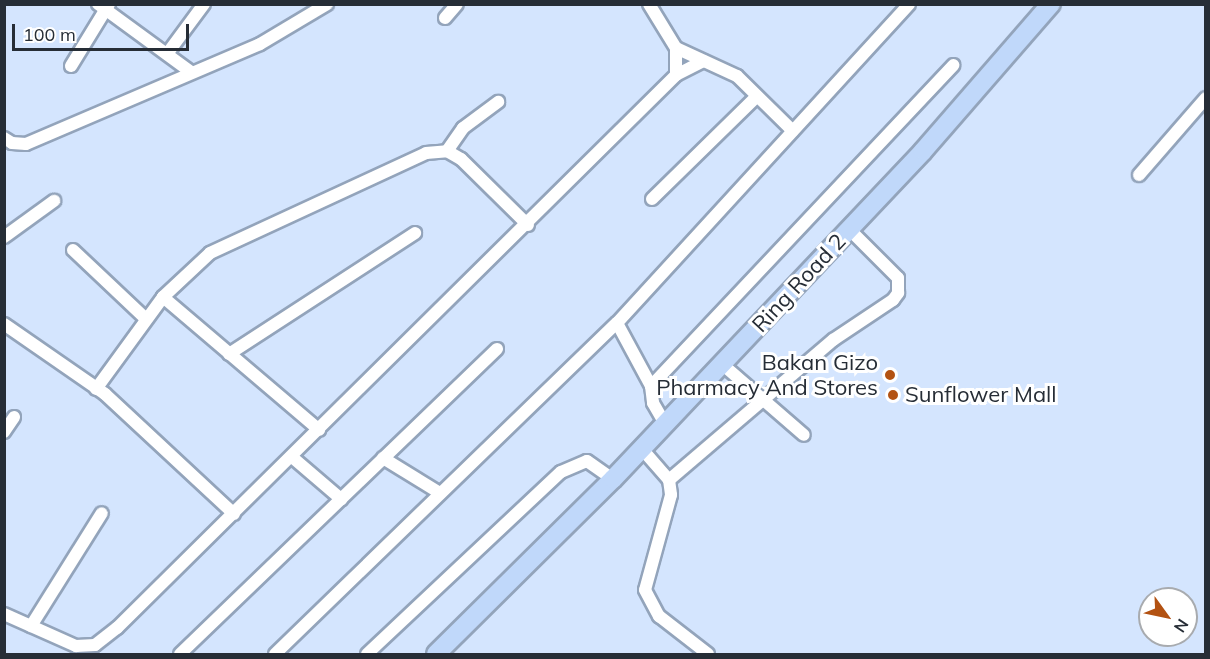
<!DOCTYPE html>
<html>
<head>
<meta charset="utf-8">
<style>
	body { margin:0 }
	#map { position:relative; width:1210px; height:659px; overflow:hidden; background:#d4e5fe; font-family:Mulish,sans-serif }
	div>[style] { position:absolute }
	.roads { filter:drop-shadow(2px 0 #93a4bb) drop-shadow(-2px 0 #93a4bb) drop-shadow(0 2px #93a4bb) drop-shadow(0 -2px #93a4bb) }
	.minor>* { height:12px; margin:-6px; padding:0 6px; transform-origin:6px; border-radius:6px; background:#fff }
	.primary>* { height:18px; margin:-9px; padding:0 9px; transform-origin:9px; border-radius:9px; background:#c0d8fa }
	.dots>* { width:16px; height:16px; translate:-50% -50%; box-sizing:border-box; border:3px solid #fff; border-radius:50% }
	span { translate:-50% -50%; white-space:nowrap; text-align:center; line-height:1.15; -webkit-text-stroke:6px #fff; paint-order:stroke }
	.street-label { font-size:22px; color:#262d36 }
	.poi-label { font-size:22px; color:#262d36 }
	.right { translate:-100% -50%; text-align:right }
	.left { translate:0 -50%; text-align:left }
	.frame { position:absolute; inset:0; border:6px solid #262d36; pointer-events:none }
	.north { position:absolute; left:1138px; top:587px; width:60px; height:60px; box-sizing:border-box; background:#fff; border:2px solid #a8abaf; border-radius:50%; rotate:123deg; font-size:16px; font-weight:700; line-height:24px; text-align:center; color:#262d36 }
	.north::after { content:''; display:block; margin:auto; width:21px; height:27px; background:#b35212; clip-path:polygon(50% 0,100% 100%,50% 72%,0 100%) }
	.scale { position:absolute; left:12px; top:24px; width:177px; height:27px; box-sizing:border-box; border:3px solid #262d36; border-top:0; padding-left:8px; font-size:18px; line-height:21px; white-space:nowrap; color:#262d36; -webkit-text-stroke:4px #fff; paint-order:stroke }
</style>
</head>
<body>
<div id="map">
	<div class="roads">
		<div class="minor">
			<i style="left:98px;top:4px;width:115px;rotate:36.2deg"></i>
			<i style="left:649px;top:4px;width:52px;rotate:58.5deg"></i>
			<i style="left:676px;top:48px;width:27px;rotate:90deg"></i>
			<i style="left:445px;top:18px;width:18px;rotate:-49deg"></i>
			<i style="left:676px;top:48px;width:67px;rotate:24.7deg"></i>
			<i style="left:737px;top:76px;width:78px;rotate:44.5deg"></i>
			<i style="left:167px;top:54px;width:62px;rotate:-53.5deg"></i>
			<i style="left:71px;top:66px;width:73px;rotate:-58.5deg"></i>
			<i style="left:4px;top:138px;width:9px;rotate:32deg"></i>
			<i style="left:12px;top:143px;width:14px;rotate:4deg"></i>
			<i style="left:26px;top:144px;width:254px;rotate:-23.1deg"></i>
			<i style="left:260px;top:44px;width:78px;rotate:-30.8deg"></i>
			<i style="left:447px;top:151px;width:28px;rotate:-55deg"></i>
			<i style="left:463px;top:128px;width:44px;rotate:-36.6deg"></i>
			<i style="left:1139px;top:175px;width:102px;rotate:-49deg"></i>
			<i style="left:652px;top:199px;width:147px;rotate:-44.4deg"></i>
			<i style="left:4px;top:237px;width:62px;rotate:-35.8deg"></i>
			<i style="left:73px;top:250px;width:100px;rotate:43.4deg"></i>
			<i style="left:163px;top:297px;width:205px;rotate:40.4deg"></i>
			<i style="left:617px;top:323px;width:72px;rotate:61.6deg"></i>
			<i style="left:651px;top:386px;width:17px;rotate:83deg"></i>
			<i style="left:653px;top:403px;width:24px;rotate:60deg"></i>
			<i style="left:4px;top:324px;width:123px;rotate:34.7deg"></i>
			<i style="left:105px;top:394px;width:176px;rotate:42.9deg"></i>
			<i style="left:229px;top:354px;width:222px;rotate:-33deg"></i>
			<i style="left:722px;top:364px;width:108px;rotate:40.9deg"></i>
			<i style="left:651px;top:386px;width:441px;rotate:-46.7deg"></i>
			<i style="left:96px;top:389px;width:114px;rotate:-53.9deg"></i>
			<i style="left:163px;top:297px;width:64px;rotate:-43.1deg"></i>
			<i style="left:210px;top:253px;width:238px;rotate:-24.8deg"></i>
			<i style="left:426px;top:153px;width:21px;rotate:-5deg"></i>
			<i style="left:447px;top:151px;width:16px;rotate:30deg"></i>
			<i style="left:461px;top:159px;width:94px;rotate:44.6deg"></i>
			<i style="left:4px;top:432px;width:18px;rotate:-56deg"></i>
			<i style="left:642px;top:449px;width:41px;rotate:48.9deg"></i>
			<i style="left:669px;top:480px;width:15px;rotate:82deg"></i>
			<i style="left:671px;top:495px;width:98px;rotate:105.3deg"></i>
			<i style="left:645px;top:590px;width:30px;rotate:62deg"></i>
			<i style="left:659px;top:616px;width:62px;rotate:37.8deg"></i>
			<i style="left:292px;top:457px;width:65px;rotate:40.6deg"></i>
			<i style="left:383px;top:458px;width:67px;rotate:31.6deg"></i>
			<i style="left:669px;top:480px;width:216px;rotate:-40.5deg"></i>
			<i style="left:833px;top:340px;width:72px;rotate:-33.7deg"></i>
			<i style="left:893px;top:300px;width:9px;rotate:-54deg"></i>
			<i style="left:898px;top:293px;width:15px;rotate:-90deg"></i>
			<i style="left:898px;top:278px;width:69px;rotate:-135deg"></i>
			<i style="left:4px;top:614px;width:79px;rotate:24deg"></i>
			<i style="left:76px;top:646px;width:19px;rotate:-3deg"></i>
			<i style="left:95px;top:645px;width:28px;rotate:-38deg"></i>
			<i style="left:117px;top:628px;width:786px;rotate:-44.69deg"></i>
			<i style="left:676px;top:75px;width:31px;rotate:-27deg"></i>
			<i style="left:31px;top:626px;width:133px;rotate:-57.9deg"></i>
			<i style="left:180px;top:654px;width:440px;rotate:-43.9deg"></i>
			<i style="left:275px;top:654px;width:476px;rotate:-44.1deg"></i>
			<i style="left:617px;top:323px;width:432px;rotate:-47.5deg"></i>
			<i style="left:367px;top:654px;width:266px;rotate:-43.2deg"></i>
			<i style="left:561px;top:472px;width:28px;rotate:-23deg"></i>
			<i style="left:587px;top:461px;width:32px;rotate:35deg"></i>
		</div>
		<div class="primary">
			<i style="left:436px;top:654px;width:249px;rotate:-44.7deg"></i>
			<i style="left:613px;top:479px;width:451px;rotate:-46.6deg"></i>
			<i style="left:923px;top:151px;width:195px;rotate:-49deg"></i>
		</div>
	</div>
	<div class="dots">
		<i style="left:890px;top:375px;background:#b35212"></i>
		<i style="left:893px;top:395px;background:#b35212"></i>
	</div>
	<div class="street-label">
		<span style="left:799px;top:283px;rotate:-47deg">Ring Road 2</span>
	</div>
	<div class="poi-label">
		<span class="right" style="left:878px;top:375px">Bakan Gizo<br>Pharmacy And Stores</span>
		<span class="left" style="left:905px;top:395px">Sunflower Mall</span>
	</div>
	<div class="frame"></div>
	<div class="north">N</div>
	<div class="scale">100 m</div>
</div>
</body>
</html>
